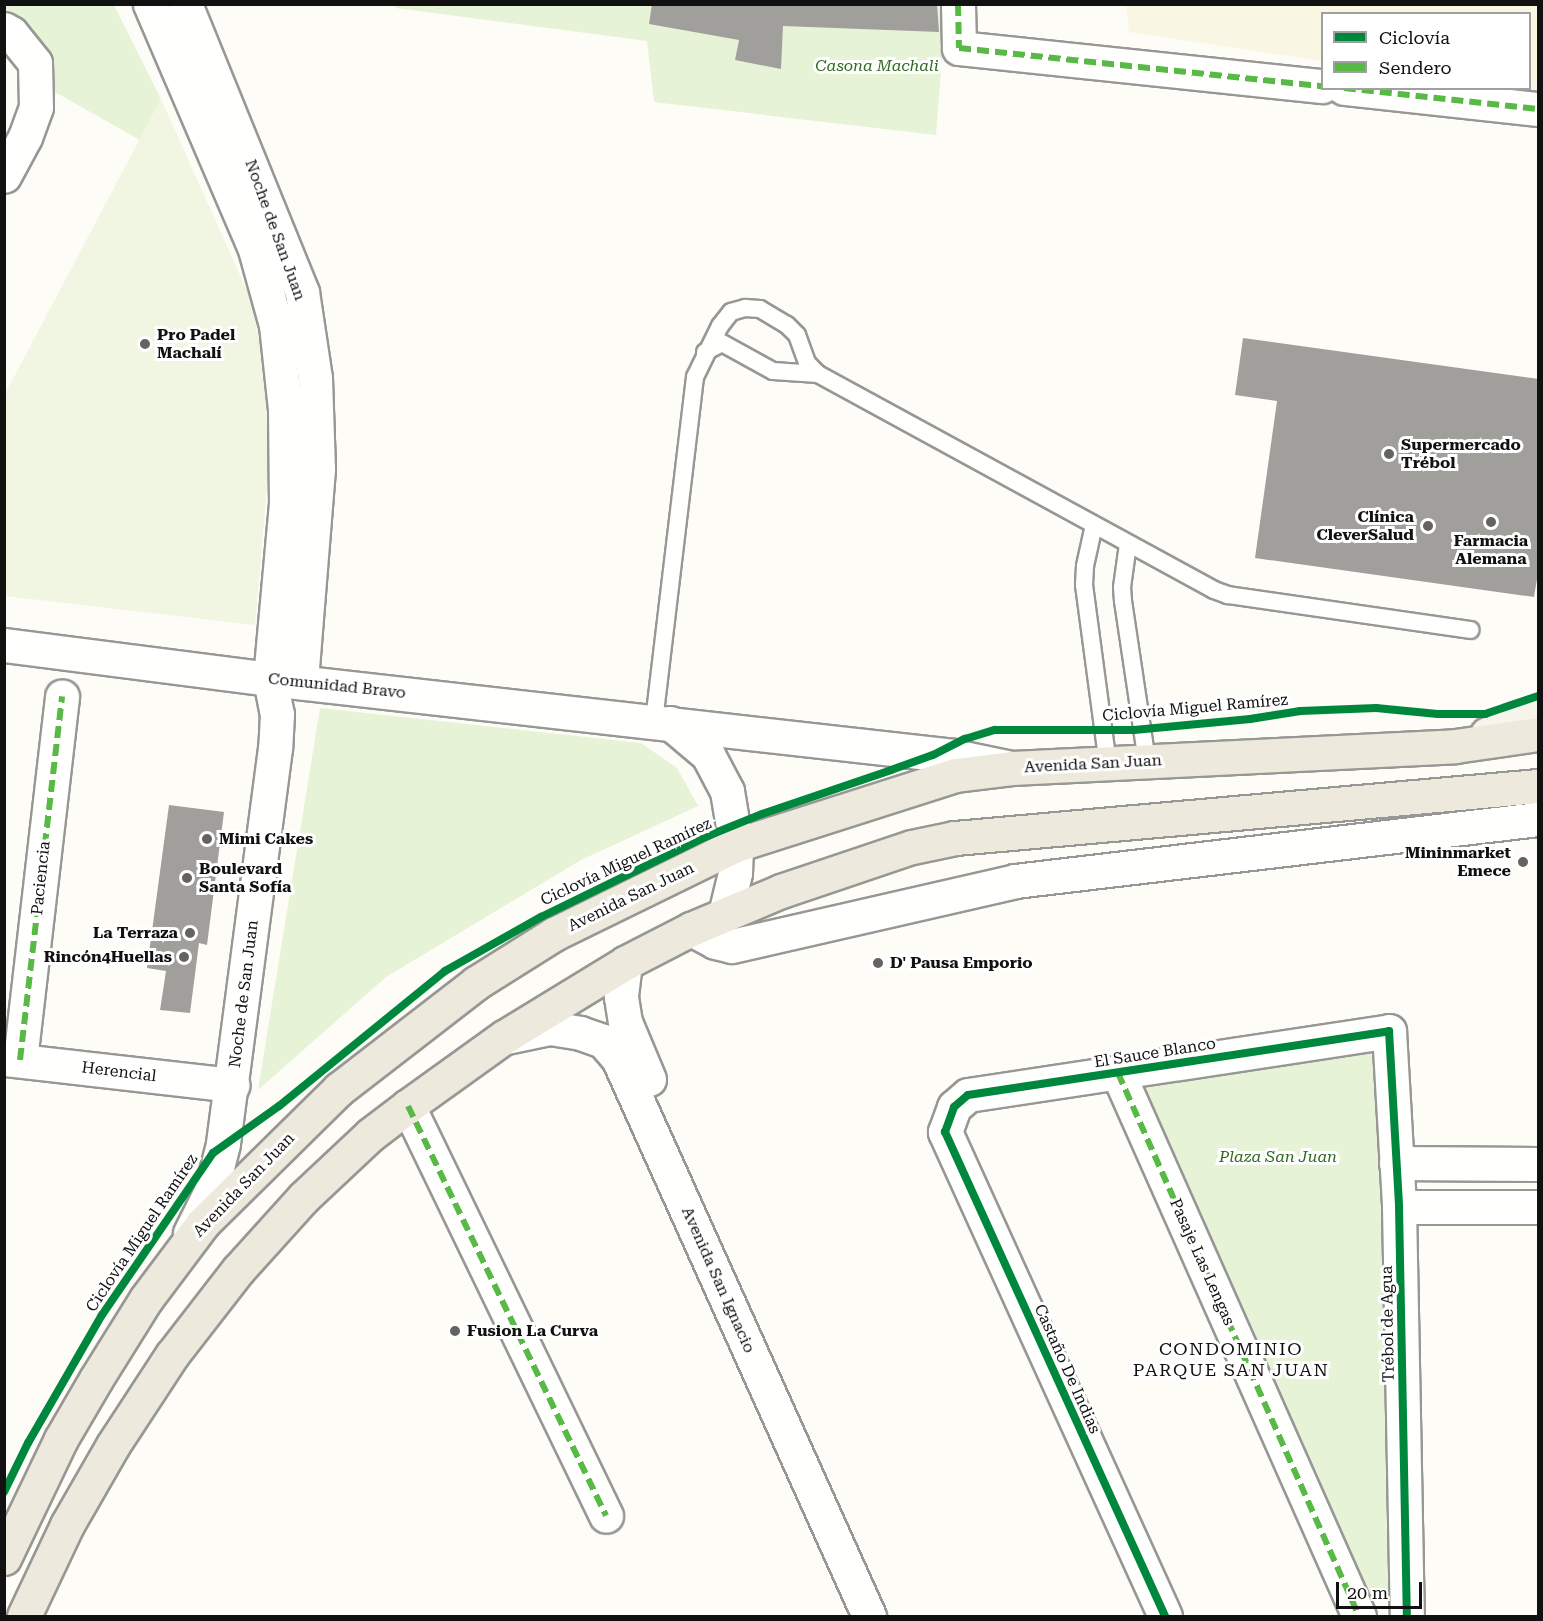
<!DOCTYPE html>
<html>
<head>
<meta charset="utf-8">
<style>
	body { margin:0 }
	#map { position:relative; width:1543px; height:1621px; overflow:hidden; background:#fdfcf7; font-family:"Roboto Serif",serif }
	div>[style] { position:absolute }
	.farmland>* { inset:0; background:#f9f7e4 }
	.green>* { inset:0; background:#e7f3d7 }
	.pitch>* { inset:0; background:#f0f6e1 }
	.building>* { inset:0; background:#a19f9c }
	.roads { filter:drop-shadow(2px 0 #979795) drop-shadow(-2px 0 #979795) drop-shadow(0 2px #979795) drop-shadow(0 -2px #979795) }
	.lane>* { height:16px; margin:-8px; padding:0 8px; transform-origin:8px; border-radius:8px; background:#fffffe }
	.street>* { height:33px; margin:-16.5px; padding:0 16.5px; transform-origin:16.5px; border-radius:16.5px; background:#fffffe }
	.secondary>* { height:33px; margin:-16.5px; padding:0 16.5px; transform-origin:16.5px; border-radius:16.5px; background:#f6f4eb }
	.primary>* { height:33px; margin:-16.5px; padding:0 16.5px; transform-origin:16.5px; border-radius:16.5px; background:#ede9dc }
	.quiet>* { height:6px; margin-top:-3px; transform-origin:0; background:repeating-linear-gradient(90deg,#58b947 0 12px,transparent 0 18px) }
	.cycleway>* { height:8px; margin:-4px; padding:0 4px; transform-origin:4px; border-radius:4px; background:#00873e }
	.dots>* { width:16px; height:16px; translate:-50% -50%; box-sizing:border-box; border:3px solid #fff; border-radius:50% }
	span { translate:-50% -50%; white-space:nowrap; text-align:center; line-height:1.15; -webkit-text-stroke:6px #fff; paint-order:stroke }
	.park-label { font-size:16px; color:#2f6b1f; font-style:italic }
	.street-label { font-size:16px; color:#111 }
	.poi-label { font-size:16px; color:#111; font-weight:700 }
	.left { translate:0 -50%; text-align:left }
	.right { translate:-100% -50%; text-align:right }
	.neighbourhood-label { font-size:18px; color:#111; letter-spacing:1.5px }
	.frame { position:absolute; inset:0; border:6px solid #111; pointer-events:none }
	.legend { position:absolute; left:1321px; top:12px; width:210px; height:78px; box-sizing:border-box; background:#fff; border:2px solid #a0a0a0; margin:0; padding:8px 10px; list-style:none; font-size:18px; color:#111 }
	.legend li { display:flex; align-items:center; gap:12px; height:30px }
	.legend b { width:30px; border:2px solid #a0a0a0 }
	.scale { position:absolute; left:1336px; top:1582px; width:86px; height:27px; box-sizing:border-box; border:3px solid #111; border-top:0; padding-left:8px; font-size:18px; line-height:21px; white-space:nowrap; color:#111; -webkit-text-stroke:4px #fff; paint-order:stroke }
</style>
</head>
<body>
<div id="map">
	<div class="farmland">
		<i style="clip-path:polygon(1126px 5px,1538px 5px,1538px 95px,1499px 89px,1530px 88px,1530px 14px,1322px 14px,1322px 61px,1129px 32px)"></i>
	</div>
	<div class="green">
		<i style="clip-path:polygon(397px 4px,946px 5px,936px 135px,654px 102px,647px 41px,395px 8px)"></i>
		<i style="clip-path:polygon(5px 5px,114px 5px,161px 99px,140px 140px,46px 87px,5px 17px)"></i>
		<i style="clip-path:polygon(320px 708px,641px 743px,677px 768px,698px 806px,581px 860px,386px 977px,258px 1090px)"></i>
		<i style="clip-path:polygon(1367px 1049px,1377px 1062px,1391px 1593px,1383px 1598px,1374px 1598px,1367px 1587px,1138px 1099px,1144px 1070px)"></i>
	</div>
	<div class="pitch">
		<i style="clip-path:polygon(161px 99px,251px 300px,269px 389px,268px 475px,255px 625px,5px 596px,5px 394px)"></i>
	</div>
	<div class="building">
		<i style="clip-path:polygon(652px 4px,937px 4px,939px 32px,783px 26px,781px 69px,735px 60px,739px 40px,649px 24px)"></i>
		<i style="clip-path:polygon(1243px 338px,1539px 379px,1539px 567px,1534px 597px,1255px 558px,1277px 401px,1235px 395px)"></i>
		<i style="clip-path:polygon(169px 805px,224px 812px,207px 945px,199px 943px,190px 1013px,160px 1010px,166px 971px,147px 968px)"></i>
	</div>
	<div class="roads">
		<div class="lane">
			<i style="left:705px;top:352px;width:19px;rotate:-28deg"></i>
			<i style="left:722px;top:343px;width:58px;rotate:28.8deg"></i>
			<i style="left:773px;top:371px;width:45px;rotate:3.8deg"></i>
			<i style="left:1094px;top:525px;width:42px;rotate:102.4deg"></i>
			<i style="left:1085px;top:566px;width:19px;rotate:93deg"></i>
			<i style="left:1084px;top:585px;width:181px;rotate:82.4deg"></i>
			<i style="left:1128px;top:544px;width:43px;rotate:97.9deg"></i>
			<i style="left:1122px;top:587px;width:14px;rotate:86deg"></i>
			<i style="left:1123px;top:601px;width:163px;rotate:81.5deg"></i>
			<i style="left:654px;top:721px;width:346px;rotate:-83.2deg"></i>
			<i style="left:695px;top:377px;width:57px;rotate:-63.9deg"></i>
			<i style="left:720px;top:326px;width:18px;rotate:-52deg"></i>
			<i style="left:731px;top:312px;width:15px;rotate:-16deg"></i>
			<i style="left:745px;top:308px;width:15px;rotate:4deg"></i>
			<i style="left:760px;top:309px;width:31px;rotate:31deg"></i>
			<i style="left:787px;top:325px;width:14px;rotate:45deg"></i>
			<i style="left:797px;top:335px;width:30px;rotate:70deg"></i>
			<i style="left:807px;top:363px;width:16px;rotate:45deg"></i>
			<i style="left:818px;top:374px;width:451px;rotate:28.6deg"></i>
			<i style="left:1214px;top:590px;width:15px;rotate:20deg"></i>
			<i style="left:1228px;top:595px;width:245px;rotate:8.2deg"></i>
		</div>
		<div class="street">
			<i style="left:150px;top:4px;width:267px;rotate:66.8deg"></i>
			<i style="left:255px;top:249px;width:79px;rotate:74.6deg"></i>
			<i style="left:276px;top:325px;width:84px;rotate:83.9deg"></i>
			<i style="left:285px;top:409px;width:94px;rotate:89.4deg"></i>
			<i style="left:286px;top:503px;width:177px;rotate:95.2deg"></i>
			<i style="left:270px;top:679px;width:36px;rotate:79deg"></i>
			<i style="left:277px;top:714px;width:34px;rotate:93deg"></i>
			<i style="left:275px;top:748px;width:399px;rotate:97.5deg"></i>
			<i style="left:223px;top:1144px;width:49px;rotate:104.3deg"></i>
			<i style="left:211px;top:1191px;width:47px;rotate:116.6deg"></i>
			<i style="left:185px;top:4px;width:311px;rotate:67.9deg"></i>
			<i style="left:302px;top:292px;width:87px;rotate:81.4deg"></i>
			<i style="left:315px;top:378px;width:91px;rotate:88.1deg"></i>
			<i style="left:318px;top:469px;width:214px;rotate:94.6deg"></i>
			<i style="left:958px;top:4px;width:44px;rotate:88.7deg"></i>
			<i style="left:959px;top:48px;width:365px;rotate:6deg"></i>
			<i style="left:4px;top:29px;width:8px;rotate:30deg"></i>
			<i style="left:11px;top:33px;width:38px;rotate:51deg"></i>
			<i style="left:35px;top:63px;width:44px;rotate:88.7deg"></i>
			<i style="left:36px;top:107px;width:32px;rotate:110deg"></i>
			<i style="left:25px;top:137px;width:44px;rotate:118.3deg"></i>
			<i style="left:1344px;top:88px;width:195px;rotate:6.2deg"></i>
			<i style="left:4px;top:645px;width:268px;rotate:7.3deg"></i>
			<i style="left:270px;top:679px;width:688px;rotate:6.42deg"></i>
			<i style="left:954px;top:756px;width:54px;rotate:11.7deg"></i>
			<i style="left:670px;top:723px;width:50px;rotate:40.1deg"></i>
			<i style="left:708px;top:755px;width:41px;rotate:62.2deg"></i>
			<i style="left:727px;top:791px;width:55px;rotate:80.5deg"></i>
			<i style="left:736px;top:845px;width:28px;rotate:92deg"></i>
			<i style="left:735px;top:873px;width:42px;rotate:103.7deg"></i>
			<i style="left:691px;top:929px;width:27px;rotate:28deg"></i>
			<i style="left:715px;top:942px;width:17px;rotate:13deg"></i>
			<i style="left:732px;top:946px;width:290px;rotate:-12.9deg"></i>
			<i style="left:1015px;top:881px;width:527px;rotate:-6.76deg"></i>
			<i style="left:625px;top:963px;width:34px;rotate:97deg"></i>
			<i style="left:621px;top:997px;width:25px;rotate:81deg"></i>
			<i style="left:625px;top:1022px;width:62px;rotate:67.2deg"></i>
			<i style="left:506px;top:1037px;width:45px;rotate:-11.6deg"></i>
			<i style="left:550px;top:1028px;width:30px;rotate:9deg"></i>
			<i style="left:580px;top:1033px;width:24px;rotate:19deg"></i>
			<i style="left:603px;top:1041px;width:23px;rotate:49deg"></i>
			<i style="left:618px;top:1058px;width:612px;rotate:65.78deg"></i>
			<i style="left:4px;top:1059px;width:230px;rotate:6.5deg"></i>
			<i style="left:20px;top:1060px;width:366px;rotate:-83.4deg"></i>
			<i style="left:1118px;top:1073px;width:594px;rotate:66.07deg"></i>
			<i style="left:408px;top:1106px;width:455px;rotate:64.2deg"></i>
			<i style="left:1396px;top:1163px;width:142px;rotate:0.4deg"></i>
			<i style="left:1399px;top:1207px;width:139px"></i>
			<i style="left:1165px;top:1616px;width:532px;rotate:-114.44deg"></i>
			<i style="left:945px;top:1132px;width:27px;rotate:-70deg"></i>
			<i style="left:954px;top:1107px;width:18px;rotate:-41deg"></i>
			<i style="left:968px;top:1095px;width:426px;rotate:-8.6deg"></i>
			<i style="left:1389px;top:1031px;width:176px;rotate:86.7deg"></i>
			<i style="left:1399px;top:1207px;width:409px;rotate:88.9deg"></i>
		</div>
		<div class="secondary">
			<i style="left:1487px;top:734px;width:55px;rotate:-21.4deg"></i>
		</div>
		<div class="primary">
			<i style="left:4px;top:1558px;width:132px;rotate:-64.4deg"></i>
			<i style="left:61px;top:1439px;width:69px;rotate:-59.7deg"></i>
			<i style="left:96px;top:1379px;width:94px;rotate:-58deg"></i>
			<i style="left:146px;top:1299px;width:95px;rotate:-53.1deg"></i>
			<i style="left:203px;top:1223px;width:191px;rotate:-44.6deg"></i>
			<i style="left:339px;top:1089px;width:173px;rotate:-37.7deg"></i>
			<i style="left:476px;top:983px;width:92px;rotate:-32.1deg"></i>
			<i style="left:554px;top:934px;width:203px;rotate:-26.1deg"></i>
			<i style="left:736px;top:845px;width:231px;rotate:-17.7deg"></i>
			<i style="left:956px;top:775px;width:56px;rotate:-7.1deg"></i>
			<i style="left:1012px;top:768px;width:444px;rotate:-2.8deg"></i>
			<i style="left:1455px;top:746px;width:84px;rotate:-8.2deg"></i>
			<i style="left:24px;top:1616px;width:101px;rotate:-64.7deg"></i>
			<i style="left:67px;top:1525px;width:92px;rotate:-60.1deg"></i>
			<i style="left:113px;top:1445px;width:108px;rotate:-56.8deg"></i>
			<i style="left:172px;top:1355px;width:108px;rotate:-52.2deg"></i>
			<i style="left:238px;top:1270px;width:98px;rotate:-47.9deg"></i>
			<i style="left:304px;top:1197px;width:91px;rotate:-43.2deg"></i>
			<i style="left:370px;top:1135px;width:48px;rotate:-37.3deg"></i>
			<i style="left:408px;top:1106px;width:118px;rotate:-35.7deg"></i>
			<i style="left:504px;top:1037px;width:142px;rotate:-31.4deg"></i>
			<i style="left:625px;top:963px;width:74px;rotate:-27.3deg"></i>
			<i style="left:691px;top:929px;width:98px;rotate:-22.9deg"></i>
			<i style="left:781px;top:891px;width:138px;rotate:-18.6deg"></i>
			<i style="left:912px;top:847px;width:44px;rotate:-11.8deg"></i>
			<i style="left:955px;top:838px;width:585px;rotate:-5.1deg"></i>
		</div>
	</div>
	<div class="quiet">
		<i style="left:958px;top:4px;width:44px;rotate:88.7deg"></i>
		<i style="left:959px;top:48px;width:365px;rotate:6deg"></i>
		<i style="left:1344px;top:88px;width:195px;rotate:6.2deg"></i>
		<i style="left:20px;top:1060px;width:366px;rotate:-83.4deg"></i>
		<i style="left:1118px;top:1073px;width:594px;rotate:66.07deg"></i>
		<i style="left:408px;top:1106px;width:455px;rotate:64.2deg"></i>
	</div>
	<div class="cycleway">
		<i style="left:4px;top:1492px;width:55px;rotate:-63.9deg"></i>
		<i style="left:28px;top:1443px;width:148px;rotate:-60deg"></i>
		<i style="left:102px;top:1315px;width:196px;rotate:-55.6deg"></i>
		<i style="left:213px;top:1153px;width:81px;rotate:-35.5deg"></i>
		<i style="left:279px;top:1106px;width:214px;rotate:-39.1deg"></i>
		<i style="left:445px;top:971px;width:110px;rotate:-29.4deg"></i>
		<i style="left:541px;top:917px;width:182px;rotate:-26deg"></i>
		<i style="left:705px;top:837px;width:61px;rotate:-22deg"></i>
		<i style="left:762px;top:814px;width:136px;rotate:-18.8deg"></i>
		<i style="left:891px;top:770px;width:45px;rotate:-19.7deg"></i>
		<i style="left:933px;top:755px;width:36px;rotate:-27deg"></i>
		<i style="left:965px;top:739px;width:31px;rotate:-17deg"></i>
		<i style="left:995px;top:730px;width:139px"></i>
		<i style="left:1134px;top:730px;width:117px;rotate:-5.4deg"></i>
		<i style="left:1250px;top:719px;width:51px;rotate:-9.1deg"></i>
		<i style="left:1300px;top:711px;width:76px;rotate:-2.3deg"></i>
		<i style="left:1376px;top:708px;width:62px;rotate:5.5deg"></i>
		<i style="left:1438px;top:714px;width:47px"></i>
		<i style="left:1485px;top:714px;width:56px;rotate:-18.8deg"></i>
		<i style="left:1165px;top:1616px;width:532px;rotate:-114.44deg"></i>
		<i style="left:945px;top:1132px;width:27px;rotate:-70deg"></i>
		<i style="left:954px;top:1107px;width:18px;rotate:-41deg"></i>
		<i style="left:968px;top:1095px;width:426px;rotate:-8.6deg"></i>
		<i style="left:1389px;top:1031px;width:176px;rotate:86.7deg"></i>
		<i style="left:1399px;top:1207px;width:409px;rotate:88.9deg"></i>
	</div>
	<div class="dots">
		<i style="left:145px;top:344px;background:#646362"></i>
		<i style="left:1389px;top:454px;background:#646362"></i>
		<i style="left:1491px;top:522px;background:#646362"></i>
		<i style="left:1428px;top:526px;background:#646362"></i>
		<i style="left:207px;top:839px;background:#646362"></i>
		<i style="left:1523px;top:862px;background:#646362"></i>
		<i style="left:187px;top:878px;background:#646362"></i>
		<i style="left:190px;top:933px;background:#646362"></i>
		<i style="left:184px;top:957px;background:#646362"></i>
		<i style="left:878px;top:963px;background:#646362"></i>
		<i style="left:455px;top:1331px;background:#646362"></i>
	</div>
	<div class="park-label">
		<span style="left:877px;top:66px">Casona Machali</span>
		<span style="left:1278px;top:1157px">Plaza San Juan</span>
	</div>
	<div class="street-label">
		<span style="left:275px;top:230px;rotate:70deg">Noche de San Juan</span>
		<span style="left:337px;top:686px;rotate:6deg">Comunidad Bravo</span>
		<span style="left:1195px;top:708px;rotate:-5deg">Ciclovía Miguel Ramírez</span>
		<span style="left:1093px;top:764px;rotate:-3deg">Avenida San Juan</span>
		<span style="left:626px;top:862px;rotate:-25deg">Ciclovía Miguel Ramírez</span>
		<span style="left:41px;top:878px;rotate:-84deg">Paciencia</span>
		<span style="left:631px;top:897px;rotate:-26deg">Avenida San Juan</span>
		<span style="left:244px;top:994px;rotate:-83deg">Noche de San Juan</span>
		<span style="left:1155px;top:1053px;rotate:-9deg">El Sauce Blanco</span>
		<span style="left:119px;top:1072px;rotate:7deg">Herencial</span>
		<span style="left:244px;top:1185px;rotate:-46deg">Avenida San Juan</span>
		<span style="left:142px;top:1233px;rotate:-56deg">Ciclovía Miguel Ramírez</span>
		<span style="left:1202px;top:1262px;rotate:66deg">Pasaje Las Lengas</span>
		<span style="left:718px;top:1280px;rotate:66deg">Avenida San Ignacio</span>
		<span style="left:1388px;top:1324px;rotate:-91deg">Trébol de Agua</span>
		<span style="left:1067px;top:1369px;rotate:66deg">Castaño De Indias</span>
	</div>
	<div class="poi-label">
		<span class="left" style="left:157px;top:344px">Pro Padel<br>Machalí</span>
		<span class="left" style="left:1401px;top:454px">Supermercado<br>Trébol</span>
		<span class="right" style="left:1414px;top:526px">Clínica<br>CleverSalud</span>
		<span style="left:1491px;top:550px">Farmacia<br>Alemana</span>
		<span class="left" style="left:219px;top:839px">Mimi Cakes</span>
		<span class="right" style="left:1511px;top:862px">Mininmarket<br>Emece</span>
		<span class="left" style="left:199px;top:878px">Boulevard<br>Santa Sofía</span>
		<span class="right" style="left:178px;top:933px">La Terraza</span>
		<span class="right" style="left:172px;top:957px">Rincón4Huellas</span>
		<span class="left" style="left:890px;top:963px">D' Pausa Emporio</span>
		<span class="left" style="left:467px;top:1331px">Fusion La Curva</span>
	</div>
	<div class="neighbourhood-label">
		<span style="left:1231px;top:1360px">CONDOMINIO<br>PARQUE SAN JUAN</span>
	</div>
	<div class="frame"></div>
	<ul class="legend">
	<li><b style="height:8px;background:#00873e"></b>Ciclovía</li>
	<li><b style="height:8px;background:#58b947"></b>Sendero</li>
	</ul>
	<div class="scale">20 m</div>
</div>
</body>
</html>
